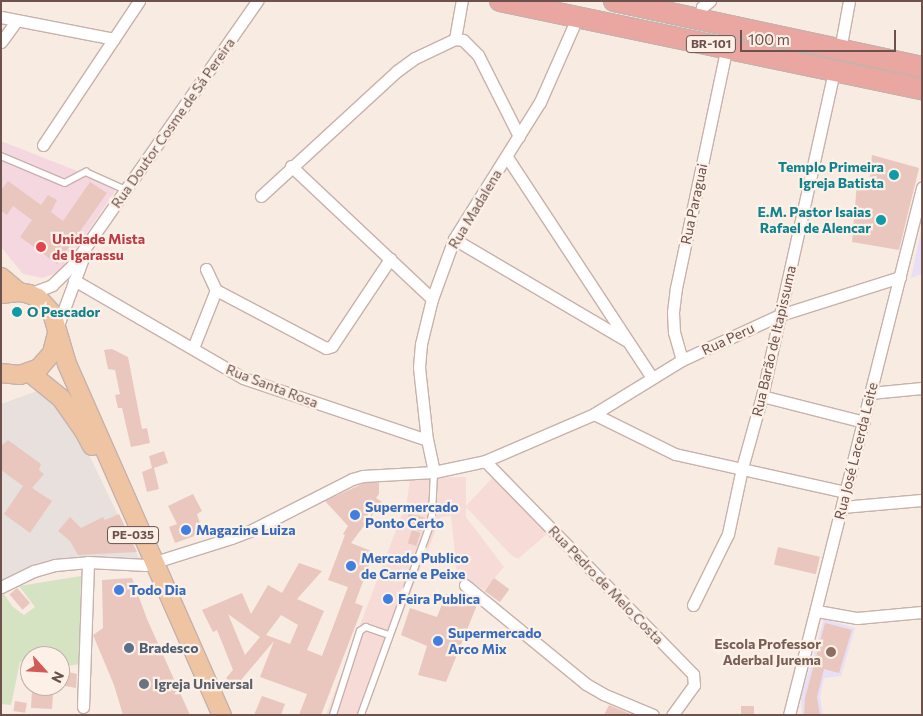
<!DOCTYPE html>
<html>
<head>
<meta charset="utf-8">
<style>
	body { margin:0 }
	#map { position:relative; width:923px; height:716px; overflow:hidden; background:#f8ebe2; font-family:Commissioner,sans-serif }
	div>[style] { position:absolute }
	.commercial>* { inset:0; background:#f7dbd7 }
	.industrial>* { inset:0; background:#e8e0dc }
	.education>* { inset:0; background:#e8dff4 }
	.medical>* { inset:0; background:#f5d7e0 }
	.green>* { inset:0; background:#d6e3c3 }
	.building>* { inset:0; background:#e9c7be; transform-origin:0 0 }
	.roads { filter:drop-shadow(1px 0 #c7b2ab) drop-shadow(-1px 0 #c7b2ab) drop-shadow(0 1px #c7b2ab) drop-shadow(0 -1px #c7b2ab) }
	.lane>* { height:5.5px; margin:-2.75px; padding:0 2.75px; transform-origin:2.75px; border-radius:2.75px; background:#fff }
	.street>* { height:11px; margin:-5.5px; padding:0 5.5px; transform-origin:5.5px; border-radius:5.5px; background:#fff }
	.primary>* { height:18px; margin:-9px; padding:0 9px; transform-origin:9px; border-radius:9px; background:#eec4a3 }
	.highway>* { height:20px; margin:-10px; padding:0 10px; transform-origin:10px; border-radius:10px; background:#eaa6a1 }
	.dots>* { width:14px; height:14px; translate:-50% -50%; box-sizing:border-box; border:2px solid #fcf0e7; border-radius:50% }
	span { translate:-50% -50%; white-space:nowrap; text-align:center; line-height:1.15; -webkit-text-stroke:4.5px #fcf0e7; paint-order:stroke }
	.shield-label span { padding:1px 4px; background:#fcf0e7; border:1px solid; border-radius:4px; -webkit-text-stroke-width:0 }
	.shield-label { font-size:12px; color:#6c514c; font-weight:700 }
	.street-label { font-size:14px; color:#6c514c }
	.culture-label { font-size:14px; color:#0d838f; font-weight:700 }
	.right { translate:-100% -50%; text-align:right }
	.left { translate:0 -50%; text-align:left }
	.health-label { font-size:14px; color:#be3a42; font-weight:700 }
	.shop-label { font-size:14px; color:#366cbe; font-weight:700 }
	.education-label { font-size:14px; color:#785e54; font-weight:700 }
	.service-label { font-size:14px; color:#4e5e75; font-weight:700 }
	.worship-label { font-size:14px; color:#5b616d; font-weight:700 }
	.frame { position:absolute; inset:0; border:2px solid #6c514c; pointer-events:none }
	.north { position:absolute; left:20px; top:646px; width:50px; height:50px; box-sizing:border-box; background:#fcf0e7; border:1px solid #c2b0a9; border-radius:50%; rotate:116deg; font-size:14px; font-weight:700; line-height:20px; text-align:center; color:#6c514c }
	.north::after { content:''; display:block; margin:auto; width:18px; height:22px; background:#d25b58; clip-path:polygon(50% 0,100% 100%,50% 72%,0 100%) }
	.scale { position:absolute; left:740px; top:30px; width:156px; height:22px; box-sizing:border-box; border:2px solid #6c514c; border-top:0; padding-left:6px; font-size:15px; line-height:18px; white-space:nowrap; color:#6c514c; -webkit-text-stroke:4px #fcf0e7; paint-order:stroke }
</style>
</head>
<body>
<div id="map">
	<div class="commercial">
		<i style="clip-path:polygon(466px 477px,466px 506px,493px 477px,548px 533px,518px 559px,511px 555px,466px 507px,466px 517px,504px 567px,484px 590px,457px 573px,451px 516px,441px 517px,362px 715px,326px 715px,407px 501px,410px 478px)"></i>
	</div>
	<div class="industrial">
		<i style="clip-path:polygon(40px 390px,60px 409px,86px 449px,141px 562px,65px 560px,1px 583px,1px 404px)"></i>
	</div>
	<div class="education">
		<i style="clip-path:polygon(922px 226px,922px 274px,911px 278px)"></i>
		<i style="clip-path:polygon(824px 619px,855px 628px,841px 676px,824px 678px,820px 697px,823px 715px,802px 715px,801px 697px)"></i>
	</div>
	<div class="medical">
		<i style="clip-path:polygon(1px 141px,118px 187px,60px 272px,42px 278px,23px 274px,1px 247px)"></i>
	</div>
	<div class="green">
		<i style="clip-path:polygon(81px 576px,80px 664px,60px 667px,60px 656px,30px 656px,30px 660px,20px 662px,11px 705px,1px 704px,1px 590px,13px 607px,24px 615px,35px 607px,19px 586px)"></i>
	</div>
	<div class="building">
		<i style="clip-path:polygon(872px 155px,919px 168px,899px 250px,852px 242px,857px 183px,869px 186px)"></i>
		<i style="clip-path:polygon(8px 181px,41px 205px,48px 195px,57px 200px,51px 212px,63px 221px,90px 182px,107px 193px,57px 264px,20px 237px,32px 220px,13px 206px,7px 215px,1px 211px,1px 190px)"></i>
		<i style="clip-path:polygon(112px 349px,128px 357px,142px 429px,147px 428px,150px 443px,131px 447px,122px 408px,118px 408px,115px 395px,120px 394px,115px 370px,108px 369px,104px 350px)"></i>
		<i style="clip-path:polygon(8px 440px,41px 464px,39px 470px,44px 474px,32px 488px,52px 501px,30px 533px,4px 514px,23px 486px,1px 470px,1px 446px)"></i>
		<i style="clip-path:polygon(164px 451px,168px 463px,154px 468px,159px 489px,147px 492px,142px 472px,152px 468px,149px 456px)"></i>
		<i style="clip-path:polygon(evenodd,364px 483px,379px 483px,379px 494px,376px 498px,382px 502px,351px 543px,374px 552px,355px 603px,363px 606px,321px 715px,299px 715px,307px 694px,260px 677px,274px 641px,236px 686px,226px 678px,233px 670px,217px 630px,213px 632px,202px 610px,242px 593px,251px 614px,268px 585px,282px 593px,299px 563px,322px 571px,297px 599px,324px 611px,307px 650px,322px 656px,348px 587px,328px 580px,345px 535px,343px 534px,348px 526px,325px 501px,364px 483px,228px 614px,260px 637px,245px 655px,228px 614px,364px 483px,281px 615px,298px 625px,290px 644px,266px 635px,281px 615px)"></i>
		<i style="clip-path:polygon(193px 494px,202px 511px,197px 514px,203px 533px,175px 543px,169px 527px,177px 524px,168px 506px)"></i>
		<i style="left:409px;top:513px;width:17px;height:14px;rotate:17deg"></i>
		<i style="clip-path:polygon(119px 514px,137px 552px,78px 555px,70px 541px,58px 531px,70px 517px,81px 528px,103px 517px,105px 520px)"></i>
		<i style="left:412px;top:530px;width:9px;height:14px;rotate:18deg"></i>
		<i style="left:778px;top:547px;width:43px;height:18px;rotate:13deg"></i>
		<i style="clip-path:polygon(132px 578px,147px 619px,190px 715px,123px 715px,114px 685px,93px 635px,103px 628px,102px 580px)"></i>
		<i style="left:494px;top:578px;width:19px;height:16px;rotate:36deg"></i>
		<i style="left:17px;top:588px;width:20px;height:10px;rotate:49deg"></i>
		<i style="clip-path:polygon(446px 594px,477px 605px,446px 682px,418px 675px,427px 646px,401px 635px,410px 608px,437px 617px)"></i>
		<i style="clip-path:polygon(825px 623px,852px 630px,839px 673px,824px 669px,817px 697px,820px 715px,804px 715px,805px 698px)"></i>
		<i style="clip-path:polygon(28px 657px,30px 657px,30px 683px,21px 680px)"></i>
		<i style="clip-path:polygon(68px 672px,77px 674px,76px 688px,60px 685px,60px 674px,67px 675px)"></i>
		<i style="clip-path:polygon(32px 690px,43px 690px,43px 694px,53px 694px,52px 709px,31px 708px)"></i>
		<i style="clip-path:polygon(262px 696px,285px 704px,281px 715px,254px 715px)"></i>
		<i style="left:15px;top:701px;width:12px;height:10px;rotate:9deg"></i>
		<i style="clip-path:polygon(609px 705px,633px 715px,604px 715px)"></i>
		<i style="left:754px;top:706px;width:9px;height:13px;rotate:90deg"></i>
	</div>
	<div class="roads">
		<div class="lane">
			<i style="left:1px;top:156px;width:69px;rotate:22.9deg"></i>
			<i style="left:65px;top:183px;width:24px;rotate:-28deg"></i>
			<i style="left:86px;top:172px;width:44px;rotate:24.2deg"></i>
			<i style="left:333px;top:715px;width:88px;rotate:-72.2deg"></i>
			<i style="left:360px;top:631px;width:7px;rotate:-34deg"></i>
			<i style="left:366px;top:627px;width:24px;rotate:19deg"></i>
			<i style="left:361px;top:715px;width:199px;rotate:-70deg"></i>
			<i style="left:429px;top:528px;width:13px;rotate:-77deg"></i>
			<i style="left:432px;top:515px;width:43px;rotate:-87.3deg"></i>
		</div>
		<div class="street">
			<i style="left:1px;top:17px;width:115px;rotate:11deg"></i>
			<i style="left:700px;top:21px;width:14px;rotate:-82deg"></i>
			<i style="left:702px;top:7px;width:10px;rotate:-37deg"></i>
			<i style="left:455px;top:39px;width:8px;rotate:7deg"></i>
			<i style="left:463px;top:40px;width:21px;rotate:45deg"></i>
			<i style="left:478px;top:55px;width:91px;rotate:63.2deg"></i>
			<i style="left:1px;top:42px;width:26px;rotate:-54deg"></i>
			<i style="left:840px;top:50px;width:50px;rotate:-79.6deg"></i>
			<i style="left:43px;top:145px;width:173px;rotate:-56.3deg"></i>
			<i style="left:507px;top:157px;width:264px;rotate:56.7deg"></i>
			<i style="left:291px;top:166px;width:194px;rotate:43.3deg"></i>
			<i style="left:261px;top:196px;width:185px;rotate:-42.6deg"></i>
			<i style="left:397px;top:71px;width:22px;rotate:-36deg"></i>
			<i style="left:415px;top:58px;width:44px;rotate:-25.4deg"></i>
			<i style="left:455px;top:39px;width:39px;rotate:-80deg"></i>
			<i style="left:454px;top:239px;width:201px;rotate:30.5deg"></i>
			<i style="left:206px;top:269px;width:23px;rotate:65deg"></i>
			<i style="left:216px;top:290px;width:124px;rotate:27.8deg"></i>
			<i style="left:326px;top:348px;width:6px;rotate:-18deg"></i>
			<i style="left:332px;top:346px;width:105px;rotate:-56.3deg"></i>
			<i style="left:74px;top:280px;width:195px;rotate:30.1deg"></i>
			<i style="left:243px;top:378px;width:194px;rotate:18.6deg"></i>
			<i style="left:29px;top:294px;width:25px;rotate:-21deg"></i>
			<i style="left:52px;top:285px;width:29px;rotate:-44deg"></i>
			<i style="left:73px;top:265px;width:322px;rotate:-55.1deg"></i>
			<i style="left:57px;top:328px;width:75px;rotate:-69.6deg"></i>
			<i style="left:193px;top:348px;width:62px;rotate:-68.4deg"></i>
			<i style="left:682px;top:360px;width:29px;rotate:-106deg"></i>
			<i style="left:674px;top:332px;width:20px;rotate:-93deg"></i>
			<i style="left:673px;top:312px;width:24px;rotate:-83deg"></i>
			<i style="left:676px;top:288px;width:246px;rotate:-78.1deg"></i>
			<i style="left:870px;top:393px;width:52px;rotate:-5.5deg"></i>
			<i style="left:762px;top:396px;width:105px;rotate:14.3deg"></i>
			<i style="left:594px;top:414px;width:90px;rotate:26.3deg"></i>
			<i style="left:675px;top:454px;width:174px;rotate:12.6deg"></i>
			<i style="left:485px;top:461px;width:298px;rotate:45.7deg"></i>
			<i style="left:693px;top:674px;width:11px;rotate:85deg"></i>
			<i style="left:694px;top:685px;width:37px;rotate:126deg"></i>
			<i style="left:434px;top:472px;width:33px;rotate:-102deg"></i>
			<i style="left:427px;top:440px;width:73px;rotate:-96.3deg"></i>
			<i style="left:419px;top:367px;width:23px;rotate:-85deg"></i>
			<i style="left:421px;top:344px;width:46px;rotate:-76.3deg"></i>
			<i style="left:432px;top:299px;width:64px;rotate:-69.9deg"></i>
			<i style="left:454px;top:239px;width:162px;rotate:-57.9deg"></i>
			<i style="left:540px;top:102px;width:92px;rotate:-66.2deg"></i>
			<i style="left:842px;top:507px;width:80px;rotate:-5deg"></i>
			<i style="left:155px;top:562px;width:80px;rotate:-17.5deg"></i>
			<i style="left:231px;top:538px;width:25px;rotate:-21deg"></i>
			<i style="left:254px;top:529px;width:110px;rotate:-27deg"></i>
			<i style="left:352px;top:479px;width:11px;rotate:-15deg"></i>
			<i style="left:363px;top:476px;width:71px;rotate:-3.2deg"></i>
			<i style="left:434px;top:472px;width:52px;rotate:-12.2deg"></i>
			<i style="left:485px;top:461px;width:119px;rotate:-23.3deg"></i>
			<i style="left:594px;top:414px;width:103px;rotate:-31.5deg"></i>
			<i style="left:682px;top:360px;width:108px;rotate:-24.7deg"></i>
			<i style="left:780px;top:315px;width:126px;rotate:-17.6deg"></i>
			<i style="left:465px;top:585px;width:156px;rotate:39.3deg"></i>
			<i style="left:586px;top:684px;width:20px;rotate:30deg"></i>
			<i style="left:603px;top:694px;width:54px;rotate:22.8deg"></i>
			<i style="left:1px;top:587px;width:37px;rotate:-26deg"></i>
			<i style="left:34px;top:571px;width:22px;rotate:-16deg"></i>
			<i style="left:55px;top:565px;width:33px;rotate:-5deg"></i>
			<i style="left:88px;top:562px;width:58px;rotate:3deg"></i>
			<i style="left:693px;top:605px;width:79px;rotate:-63.8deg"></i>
			<i style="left:728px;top:534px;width:67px;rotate:-78deg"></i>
			<i style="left:742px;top:468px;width:75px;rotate:-74.5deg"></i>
			<i style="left:762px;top:396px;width:334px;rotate:-77.5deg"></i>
			<i style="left:817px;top:611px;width:41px;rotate:9.9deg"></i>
			<i style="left:857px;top:618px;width:65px;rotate:-5.3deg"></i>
			<i style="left:83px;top:707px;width:145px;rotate:-88deg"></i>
			<i style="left:789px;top:715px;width:544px;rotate:-75.84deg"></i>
		</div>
		<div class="primary">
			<i style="left:1px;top:277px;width:23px;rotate:40deg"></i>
			<i style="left:1px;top:294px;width:18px;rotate:-6deg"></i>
			<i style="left:19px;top:292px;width:10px;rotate:11deg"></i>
			<i style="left:29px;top:294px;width:10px;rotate:24deg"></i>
			<i style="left:38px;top:298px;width:21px;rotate:47deg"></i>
			<i style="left:52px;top:313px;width:53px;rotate:73.6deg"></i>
			<i style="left:67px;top:364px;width:384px;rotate:66.2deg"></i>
			<i style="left:1px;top:373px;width:19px;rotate:6deg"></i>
			<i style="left:20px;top:375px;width:20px;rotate:-20deg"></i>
			<i style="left:39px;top:368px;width:20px;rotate:-49deg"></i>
			<i style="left:52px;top:353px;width:21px;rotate:-76deg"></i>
			<i style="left:30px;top:373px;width:40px;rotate:39deg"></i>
			<i style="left:61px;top:398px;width:40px;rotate:55.1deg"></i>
			<i style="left:84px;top:431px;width:17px;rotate:62deg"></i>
		</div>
		<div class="highway">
			<i style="left:500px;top:1px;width:431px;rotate:11.8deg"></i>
			<i style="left:614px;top:1px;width:315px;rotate:12.1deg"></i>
		</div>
	</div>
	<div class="dots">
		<i style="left:894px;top:175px;background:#0f9aa8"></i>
		<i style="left:881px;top:220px;background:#0f9aa8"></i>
		<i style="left:41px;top:247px;background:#e0444e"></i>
		<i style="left:17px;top:312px;background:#0f9aa8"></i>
		<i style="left:355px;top:515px;background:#3f7fe0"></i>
		<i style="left:186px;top:530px;background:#3f7fe0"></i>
		<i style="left:351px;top:566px;background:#3f7fe0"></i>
		<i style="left:119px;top:590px;background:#3f7fe0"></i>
		<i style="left:388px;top:599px;background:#3f7fe0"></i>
		<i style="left:438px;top:641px;background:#3f7fe0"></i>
		<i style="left:129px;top:648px;background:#5c6f8a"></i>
		<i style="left:831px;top:652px;background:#8d6e63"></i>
		<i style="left:144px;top:684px;background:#6b7280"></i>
	</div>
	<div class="shield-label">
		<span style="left:711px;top:44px">BR-101</span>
		<span style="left:133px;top:535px">PE-035</span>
	</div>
	<div class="street-label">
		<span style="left:173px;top:123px;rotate:-55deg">Rua Doutor Cosme de Sá Pereira</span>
		<span style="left:694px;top:204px;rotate:-78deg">Rua Paraguai</span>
		<span style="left:475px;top:209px;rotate:-59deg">Rua Madalena</span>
		<span style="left:728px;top:339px;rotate:-25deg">Rua Peru</span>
		<span style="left:774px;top:341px;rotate:-77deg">Rua Barão de Itapissuma</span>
		<span style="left:272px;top:386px;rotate:21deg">Rua Santa Rosa</span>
		<span style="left:856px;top:451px;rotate:-76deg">Rua José Lacerda Leite</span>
		<span style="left:606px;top:585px;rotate:46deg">Rua Pedro de Melo Costa</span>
	</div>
	<div class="culture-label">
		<span class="right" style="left:884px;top:175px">Templo Primeira<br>Igreja Batista</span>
		<span class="right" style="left:871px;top:220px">E.M. Pastor Isaias<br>Rafael de Alencar</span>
		<span class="left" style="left:27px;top:312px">O Pescador</span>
	</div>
	<div class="health-label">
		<span class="left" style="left:52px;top:247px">Unidade Mista<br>de Igarassu</span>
	</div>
	<div class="shop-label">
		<span class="left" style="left:365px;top:515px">Supermercado<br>Ponto Certo</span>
		<span class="left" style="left:196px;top:530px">Magazine Luiza</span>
		<span class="left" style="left:361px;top:566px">Mercado Publico<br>de Carne e Peixe</span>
		<span class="left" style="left:129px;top:590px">Todo Dia</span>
		<span class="left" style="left:398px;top:599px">Feira Publica</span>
		<span class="left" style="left:448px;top:641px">Supermercado<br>Arco Mix</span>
	</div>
	<div class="education-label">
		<span class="right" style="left:821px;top:652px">Escola Professor<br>Aderbal Jurema</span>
	</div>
	<div class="service-label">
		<span class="left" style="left:139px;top:648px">Bradesco</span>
	</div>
	<div class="worship-label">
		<span class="left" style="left:154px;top:684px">Igreja Universal</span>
	</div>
	<div class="frame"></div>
	<div class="north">N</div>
	<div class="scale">100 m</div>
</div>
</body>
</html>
